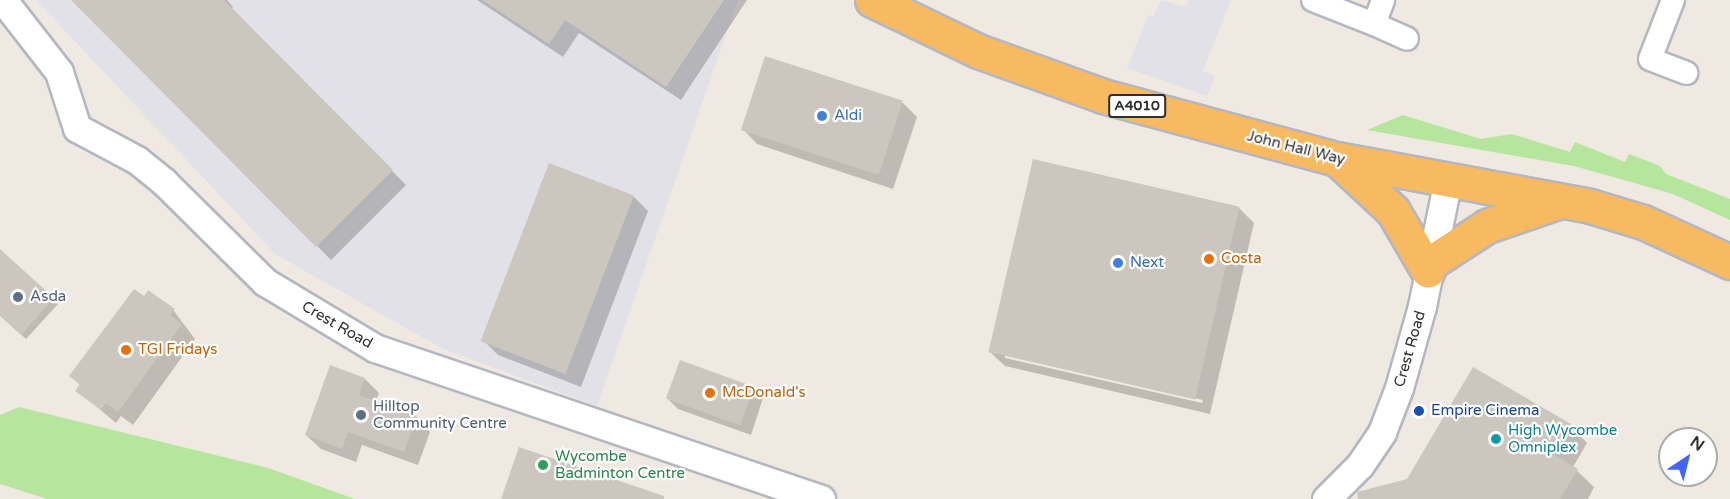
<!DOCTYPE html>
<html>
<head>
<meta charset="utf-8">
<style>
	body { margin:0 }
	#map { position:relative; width:1730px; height:499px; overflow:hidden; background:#efe9e1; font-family:"Varela Round",sans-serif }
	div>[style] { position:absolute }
	.industrial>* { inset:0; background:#e3e1e8 }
	.green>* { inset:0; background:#b6e59e }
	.shadow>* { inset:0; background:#0003 }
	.building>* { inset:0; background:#cbc7bf; transform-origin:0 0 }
	.roads { filter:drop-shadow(2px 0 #b4b7c1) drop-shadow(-2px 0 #b4b7c1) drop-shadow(0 2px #b4b7c1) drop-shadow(0 -2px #b4b7c1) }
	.minor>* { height:22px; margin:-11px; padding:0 11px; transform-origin:11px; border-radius:11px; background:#fff }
	.tertiary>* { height:27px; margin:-13.5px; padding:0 13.5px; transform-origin:13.5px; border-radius:13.5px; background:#fff }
	.trunk>* { height:33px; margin:-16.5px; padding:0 16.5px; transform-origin:16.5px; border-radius:16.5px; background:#f8ba60 }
	.dots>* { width:16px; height:16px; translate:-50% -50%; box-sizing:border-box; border:3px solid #fff; border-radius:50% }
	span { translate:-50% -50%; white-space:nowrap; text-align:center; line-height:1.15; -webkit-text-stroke:4.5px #fff; paint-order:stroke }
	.shield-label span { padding:2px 4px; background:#fff; border:2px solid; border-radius:4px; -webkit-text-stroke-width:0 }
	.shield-label { font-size:14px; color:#2e2e2e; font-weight:700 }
	.shop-label { font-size:15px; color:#366cbe }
	.left { translate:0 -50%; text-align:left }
	.street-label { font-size:15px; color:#2e2e2e }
	.food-label { font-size:15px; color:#c56008 }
	.service-label { font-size:15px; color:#4e5e75 }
	.transit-label { font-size:15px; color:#164399 }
	.culture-label { font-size:15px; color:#0d838f }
	.leisure-label { font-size:15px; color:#27864d }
	.north { position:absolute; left:1658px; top:427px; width:60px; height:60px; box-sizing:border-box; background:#fff; border:2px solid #ababab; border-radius:50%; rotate:35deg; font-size:16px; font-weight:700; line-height:24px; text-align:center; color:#2e2e2e }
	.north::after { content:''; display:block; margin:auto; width:21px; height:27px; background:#4264fb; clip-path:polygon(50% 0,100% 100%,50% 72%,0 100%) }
</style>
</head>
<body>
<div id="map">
	<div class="industrial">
		<i style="clip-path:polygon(36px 0,738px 0,597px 406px,441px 348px,275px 254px)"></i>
		<i style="clip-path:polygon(1161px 0,1186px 7px,1189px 0,1231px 0,1203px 71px,1215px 76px,1207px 96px,1127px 68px,1148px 15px,1153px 17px)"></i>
	</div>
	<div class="green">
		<i style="clip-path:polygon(1403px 115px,1481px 139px,1512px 134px,1570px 152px,1575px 142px,1625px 162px,1629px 154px,1660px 166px,1666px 174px,1730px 199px,1730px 220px,1673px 194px,1574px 166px,1367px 130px)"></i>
		<i style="clip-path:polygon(19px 407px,268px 468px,355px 499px,47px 499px,0 484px,0 415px)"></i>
	</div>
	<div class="shadow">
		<i style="clip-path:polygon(75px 0,227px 0,233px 7px,231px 9px,406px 185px,331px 260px)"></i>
		<i style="clip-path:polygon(477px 0,747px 0,681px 100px,579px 33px,563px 57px)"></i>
		<i style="clip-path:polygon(766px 58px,903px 103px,917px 117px,893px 189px,757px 144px,743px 129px)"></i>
		<i style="clip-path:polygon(550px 165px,634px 197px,648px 211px,581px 387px,498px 355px,484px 341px)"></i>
		<i style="clip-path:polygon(evenodd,1239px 208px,1254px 223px,1210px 414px,1005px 366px,990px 352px,1239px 208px,1005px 355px,1203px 400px,1202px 403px,1005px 358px,1005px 355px)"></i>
		<i style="clip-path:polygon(0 251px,58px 304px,26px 339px,0 315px)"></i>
		<i style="clip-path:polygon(144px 298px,174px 311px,195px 339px,133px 425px,121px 416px,116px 423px,77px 390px,80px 385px,71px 376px)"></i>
		<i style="clip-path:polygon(365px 379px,379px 393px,375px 403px,416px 417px,430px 432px,418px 465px,362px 445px,356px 462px,321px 449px,306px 435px)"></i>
		<i style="clip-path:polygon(753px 388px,763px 398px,751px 435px,678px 409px,668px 399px)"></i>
		<i style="clip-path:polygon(1570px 425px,1587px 443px,1573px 467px,1594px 487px,1588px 499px,1384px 499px)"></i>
	</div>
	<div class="building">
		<i style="clip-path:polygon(71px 0,224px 0,393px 170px,316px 247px)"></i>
		<i style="clip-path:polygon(482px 0,724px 0,666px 87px,565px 20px,549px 44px)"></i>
		<i style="left:765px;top:56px;width:145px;height:78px;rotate:18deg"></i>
		<i style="left:1033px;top:159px;width:212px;height:198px;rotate:13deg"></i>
		<i style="left:549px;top:163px;width:91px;height:191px;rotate:21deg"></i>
		<i style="clip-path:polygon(0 249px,54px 298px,21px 335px,0 316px)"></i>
		<i style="clip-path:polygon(134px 289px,144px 296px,148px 290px,175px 309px,170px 315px,182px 324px,118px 412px,106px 403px,101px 410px,75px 391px,80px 384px,69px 376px)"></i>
		<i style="left:680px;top:360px;width:79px;height:41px;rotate:20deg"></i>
		<i style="clip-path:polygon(330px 365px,365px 378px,359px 395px,417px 416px,404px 452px,348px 432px,342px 449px,305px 435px)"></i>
		<i style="clip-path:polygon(1473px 367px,1571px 424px,1553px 454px,1578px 469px,1560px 499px,1358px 499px,1357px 492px,1407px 479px)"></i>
		<i style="clip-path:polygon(519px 447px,664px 496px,664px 499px,501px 499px)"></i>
	</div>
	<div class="roads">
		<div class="minor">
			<i style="left:1313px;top:0;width:66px;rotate:21.5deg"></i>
			<i style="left:1374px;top:24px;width:26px;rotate:-69deg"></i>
			<i style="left:1673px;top:0;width:63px;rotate:111.3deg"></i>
			<i style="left:1650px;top:59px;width:39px;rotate:21deg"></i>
			<i style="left:1374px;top:24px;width:36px;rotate:24deg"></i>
		</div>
		<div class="tertiary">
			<i style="left:3px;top:0;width:91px;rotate:52.1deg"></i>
			<i style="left:59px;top:72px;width:59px;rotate:72.2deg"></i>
			<i style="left:77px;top:128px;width:68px;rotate:28.1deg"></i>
			<i style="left:137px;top:160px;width:35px;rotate:39deg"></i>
			<i style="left:164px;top:182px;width:142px;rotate:44.7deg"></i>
			<i style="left:265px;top:282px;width:128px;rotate:31deg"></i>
			<i style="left:375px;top:348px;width:471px;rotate:18.7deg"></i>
			<i style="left:1326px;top:499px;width:48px;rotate:-45deg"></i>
			<i style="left:1360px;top:465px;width:40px;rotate:-56deg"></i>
			<i style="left:1382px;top:432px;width:47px;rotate:-68.9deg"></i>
			<i style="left:1399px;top:388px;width:85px;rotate:-74.3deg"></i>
			<i style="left:1422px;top:306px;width:130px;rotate:-78.4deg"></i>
		</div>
		<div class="trunk">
			<i style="left:872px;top:0;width:118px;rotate:25.7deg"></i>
			<i style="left:978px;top:51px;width:133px;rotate:19.8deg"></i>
			<i style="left:1103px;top:96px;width:242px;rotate:15.1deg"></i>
			<i style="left:1337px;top:159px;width:257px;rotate:10.5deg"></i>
			<i style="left:1590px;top:206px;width:55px;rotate:16.8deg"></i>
			<i style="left:1643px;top:222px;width:96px;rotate:24.7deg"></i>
			<i style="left:1338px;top:160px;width:75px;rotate:42.8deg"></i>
			<i style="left:1393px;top:211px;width:69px;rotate:59.7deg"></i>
			<i style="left:1430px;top:263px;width:68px;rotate:-33deg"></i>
			<i style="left:1487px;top:226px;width:75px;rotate:-18.7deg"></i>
		</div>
	</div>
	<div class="dots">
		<i style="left:822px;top:116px;background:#3f7fe0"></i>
		<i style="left:1209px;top:259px;background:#e8710a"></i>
		<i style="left:1118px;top:263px;background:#3f7fe0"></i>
		<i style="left:18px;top:297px;background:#5c6f8a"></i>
		<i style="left:126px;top:350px;background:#e8710a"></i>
		<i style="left:710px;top:393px;background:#e8710a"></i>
		<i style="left:1419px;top:411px;background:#1a4fb4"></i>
		<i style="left:361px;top:415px;background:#5c6f8a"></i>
		<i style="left:1496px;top:439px;background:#0f9aa8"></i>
		<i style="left:543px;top:465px;background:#2e9e5b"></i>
	</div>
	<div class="shield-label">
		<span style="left:1137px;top:106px">A4010</span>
	</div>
	<div class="shop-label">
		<span class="left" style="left:834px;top:116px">Aldi</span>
		<span class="left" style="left:1130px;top:263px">Next</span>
	</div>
	<div class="street-label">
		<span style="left:1296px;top:148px;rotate:14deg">John Hall Way</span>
		<span style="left:337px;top:325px;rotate:30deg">Crest Road</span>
		<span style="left:1410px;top:349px;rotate:-74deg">Crest Road</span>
	</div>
	<div class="food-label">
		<span class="left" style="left:1221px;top:259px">Costa</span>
		<span class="left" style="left:138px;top:350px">TGI Fridays</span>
		<span class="left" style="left:722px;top:393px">McDonald's</span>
	</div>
	<div class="service-label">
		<span class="left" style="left:30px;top:297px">Asda</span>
		<span class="left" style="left:373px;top:415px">Hilltop<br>Community Centre</span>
	</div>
	<div class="transit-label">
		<span class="left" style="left:1431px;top:411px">Empire Cinema</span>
	</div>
	<div class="culture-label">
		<span class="left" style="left:1508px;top:439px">High Wycombe<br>Omniplex</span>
	</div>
	<div class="leisure-label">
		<span class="left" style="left:555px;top:465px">Wycombe<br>Badminton Centre</span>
	</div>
	<div class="north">N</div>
</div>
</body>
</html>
